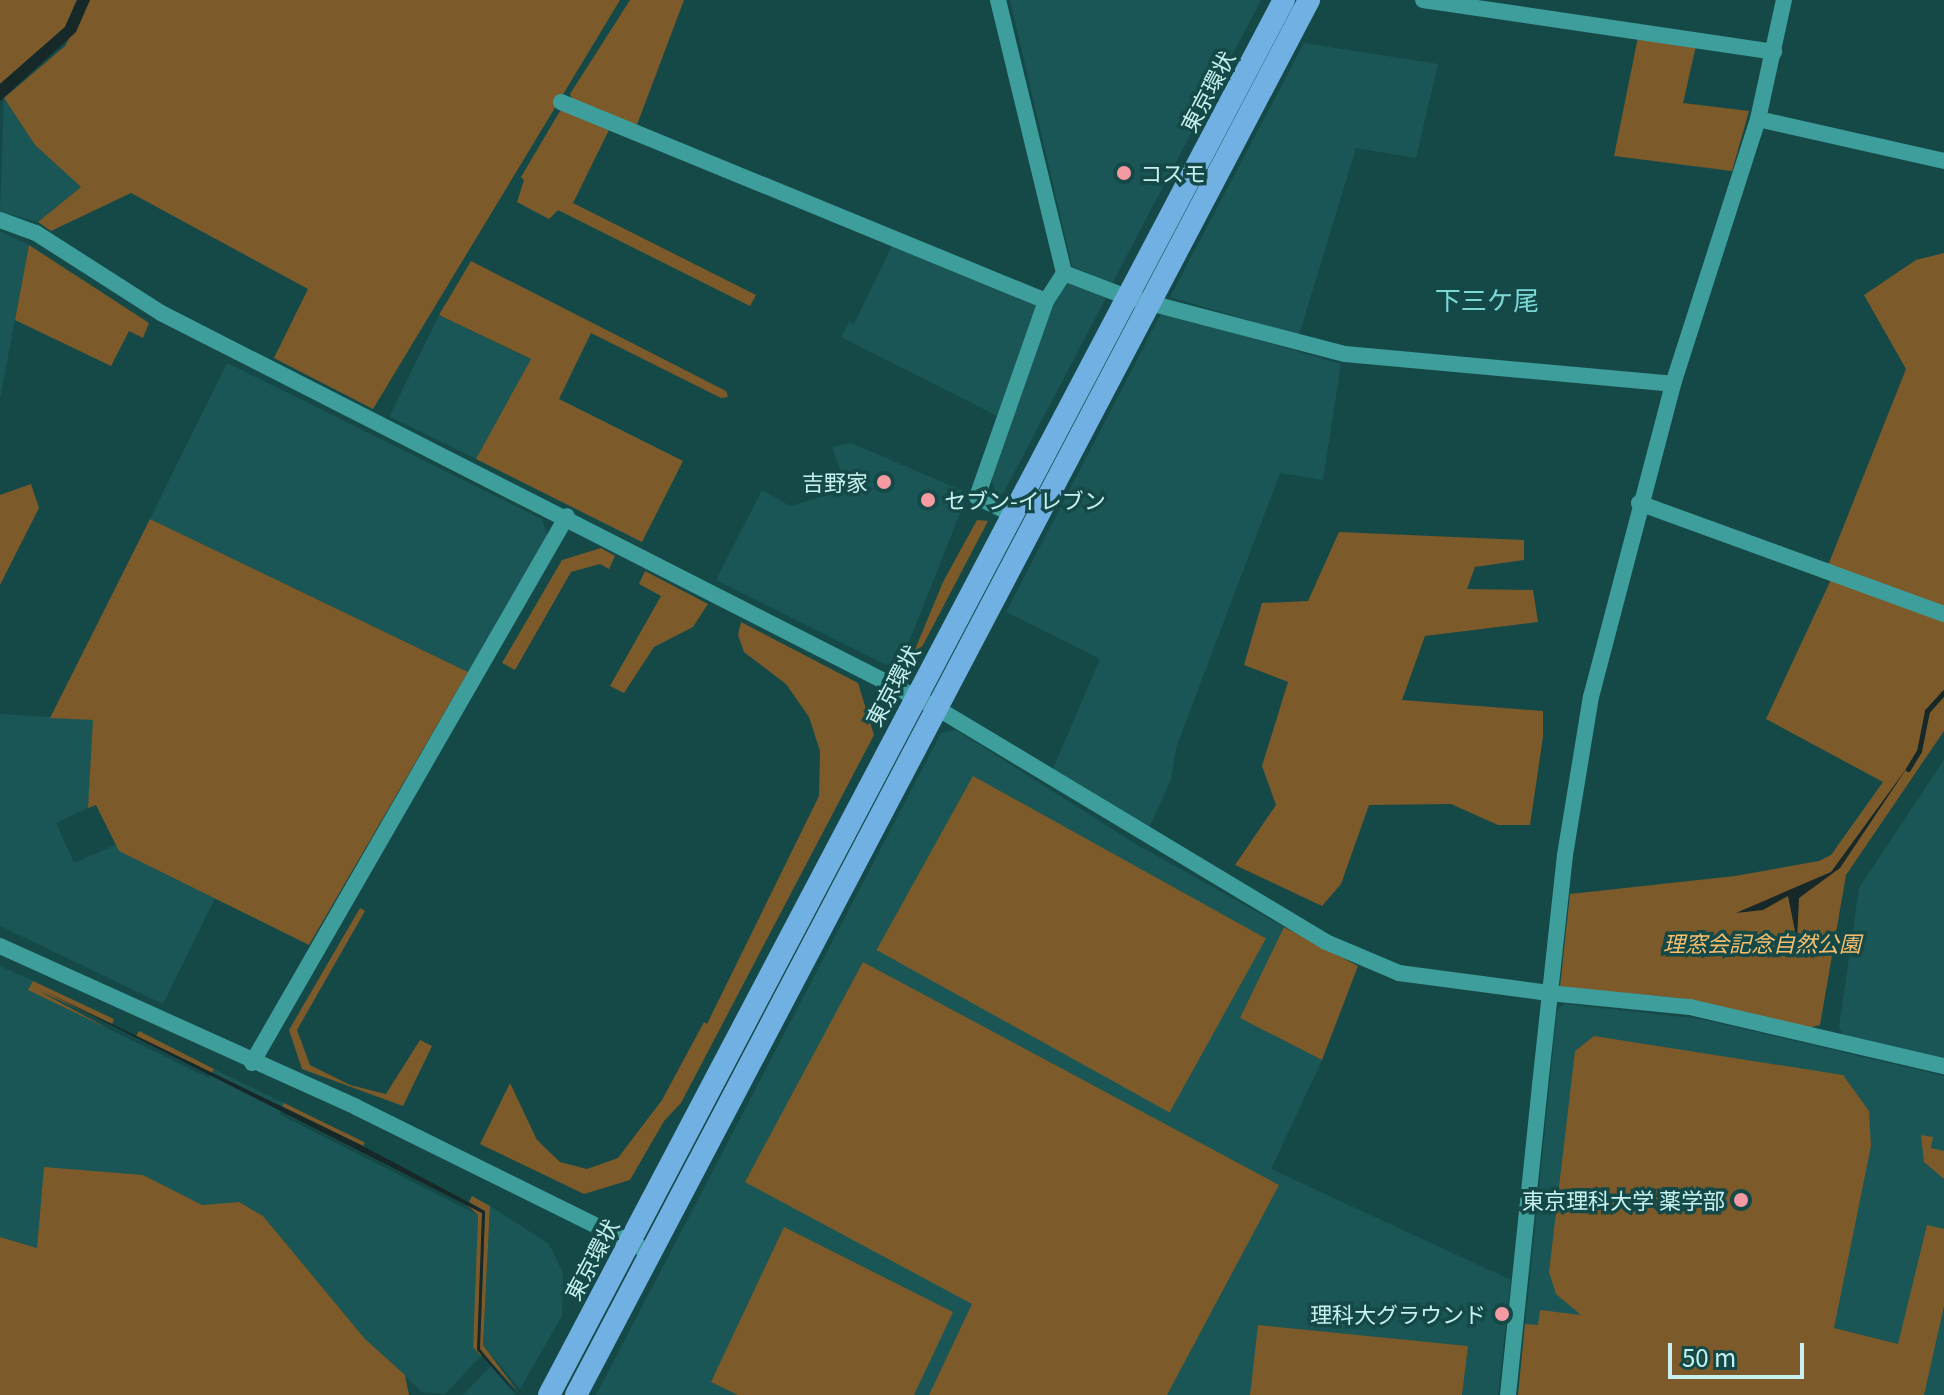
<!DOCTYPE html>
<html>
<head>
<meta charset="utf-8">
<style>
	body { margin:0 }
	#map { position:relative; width:1944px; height:1395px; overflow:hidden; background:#154948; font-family:Georgia,"Noto Sans JP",serif }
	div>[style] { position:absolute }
	.built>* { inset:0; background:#1a5655; transform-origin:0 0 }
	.green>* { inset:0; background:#7c5a29; transform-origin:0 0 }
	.water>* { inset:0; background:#162827 }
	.stream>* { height:5px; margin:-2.5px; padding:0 2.5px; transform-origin:2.5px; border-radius:2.5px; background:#162827 }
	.minor>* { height:16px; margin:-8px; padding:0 8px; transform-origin:8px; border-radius:8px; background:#3e9e9c }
	.tertiary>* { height:16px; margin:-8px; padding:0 8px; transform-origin:8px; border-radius:8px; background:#3e9e9c }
	.trunk>* { height:22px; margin:-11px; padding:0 11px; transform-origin:11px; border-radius:11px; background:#71b0e3 }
	.dots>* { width:22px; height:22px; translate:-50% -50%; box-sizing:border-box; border:4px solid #154948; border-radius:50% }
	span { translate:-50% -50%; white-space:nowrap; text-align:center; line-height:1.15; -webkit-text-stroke:7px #154948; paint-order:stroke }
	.street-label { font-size:22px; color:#c6f1f0 }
	.poi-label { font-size:22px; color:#c6f1f0 }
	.left { translate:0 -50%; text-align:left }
	.right { translate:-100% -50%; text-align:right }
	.park-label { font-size:22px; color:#fabf6d; font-style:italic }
	.quarter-label { font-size:26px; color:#7bd8d6 }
	.scale { position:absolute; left:1668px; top:1343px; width:136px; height:36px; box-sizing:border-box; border:4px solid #c6f1f0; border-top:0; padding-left:10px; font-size:24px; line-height:28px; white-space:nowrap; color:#c6f1f0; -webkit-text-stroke:6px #154948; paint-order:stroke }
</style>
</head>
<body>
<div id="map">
	<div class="built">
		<i style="clip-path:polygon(1010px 0,1261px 0,1112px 284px,1072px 266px)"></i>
		<i style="clip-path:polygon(1304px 43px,1438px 64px,1416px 158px,1356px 148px,1299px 335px,1170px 297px)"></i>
		<i style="clip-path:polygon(4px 98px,35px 145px,81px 187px,38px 222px,0 212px)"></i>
		<i style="clip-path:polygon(0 231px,29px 245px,0 399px)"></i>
		<i style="clip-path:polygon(892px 246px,1038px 303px,997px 416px,841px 337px,849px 322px,854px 324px)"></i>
		<i style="clip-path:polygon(1067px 282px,1107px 296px,1003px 494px,996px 494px,991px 477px,1057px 290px)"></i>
		<i style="clip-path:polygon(1162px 312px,1341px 364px,1323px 480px,1280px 473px,1176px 748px,1171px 780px,1149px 828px,1053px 769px,1100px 659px,1006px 612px)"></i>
		<i style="left:439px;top:315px;width:102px;height:113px;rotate:26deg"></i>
		<i style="clip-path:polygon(227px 363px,542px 519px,548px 537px,468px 672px,150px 519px)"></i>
		<i style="clip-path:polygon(851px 443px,968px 493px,903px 657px,886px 665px,716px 580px,762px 490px,790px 506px,847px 489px,832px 447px)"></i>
		<i style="clip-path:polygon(0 714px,94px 720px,88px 808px,56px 823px,74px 863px,115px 845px,215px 898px,163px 1004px,0 926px)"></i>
		<i style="clip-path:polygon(956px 730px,1139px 846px,1284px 927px,1241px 1018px,1322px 1060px,1271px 1169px,1511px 1280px,1498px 1395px,596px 1395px,941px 733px)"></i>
		<i style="clip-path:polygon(1944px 760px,1944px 1059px,1844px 1036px,1839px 1027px,1859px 888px)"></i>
		<i style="clip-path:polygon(0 966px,33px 981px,29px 990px,209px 1078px,214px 1069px,284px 1103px,279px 1114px,478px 1215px,473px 1346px,481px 1356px,445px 1394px,422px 1392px,365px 1339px,263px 1216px,239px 1202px,202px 1206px,143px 1175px,37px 1248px,0 1237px)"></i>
		<i style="clip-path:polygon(1564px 1004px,1701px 1019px,1944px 1076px,1944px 1395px,1518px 1395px,1557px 1010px)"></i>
		<i style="clip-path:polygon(490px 1206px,549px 1244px,563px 1273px,562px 1316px,520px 1389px,483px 1345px)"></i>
		<i style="clip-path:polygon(491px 1366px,516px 1395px,463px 1395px)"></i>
	</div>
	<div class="green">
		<i style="clip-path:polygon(0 0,77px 0,65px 27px,0 84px)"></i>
		<i style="clip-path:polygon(90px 0,620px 0,373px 409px,274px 358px,308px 289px,131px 193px,51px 231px,38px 222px,81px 187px,35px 145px,4px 98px,65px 46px)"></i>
		<i style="clip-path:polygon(630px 0,684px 0,635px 130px,573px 101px,570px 94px)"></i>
		<i style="clip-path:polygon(1638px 37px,1696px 46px,1683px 103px,1749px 111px,1732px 171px,1614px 156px)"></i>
		<i style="clip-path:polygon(568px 108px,610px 128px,573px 203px,756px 295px,750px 306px,558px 210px,549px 219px,517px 202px,524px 180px,521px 177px,560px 111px)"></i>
		<i style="clip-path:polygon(29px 245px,149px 323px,143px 338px,129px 331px,111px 366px,15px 320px)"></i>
		<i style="clip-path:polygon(1944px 253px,1944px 731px,1846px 875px,1820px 1025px,1808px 1028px,1679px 998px,1560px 987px,1570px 894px,1735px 876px,1819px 861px,1831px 855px,1883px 782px,1766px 719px,1835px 571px,1827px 568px,1906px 369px,1864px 295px,1916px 260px)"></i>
		<i style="clip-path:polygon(471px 261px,726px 391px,728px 397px,721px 398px,591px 333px,559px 399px,683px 461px,642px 542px,476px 459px,531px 359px,439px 315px)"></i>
		<i style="clip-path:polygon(31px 484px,39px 508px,0 585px,0 495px)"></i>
		<i style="clip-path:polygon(150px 519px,468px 672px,309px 945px,119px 851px,96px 805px,88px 808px,93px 720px,50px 718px)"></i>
		<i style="clip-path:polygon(977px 520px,988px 521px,921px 649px,914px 652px,943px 582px)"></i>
		<i style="clip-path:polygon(1339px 532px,1524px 540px,1524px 560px,1475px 567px,1467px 589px,1533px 590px,1538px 622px,1425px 636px,1402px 700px,1543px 711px,1543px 737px,1530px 825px,1498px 825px,1451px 804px,1369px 805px,1341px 884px,1322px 906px,1235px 865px,1276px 805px,1262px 766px,1288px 682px,1244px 665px,1262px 603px,1308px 601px)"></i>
		<i style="clip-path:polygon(601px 548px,615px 556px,609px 569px,600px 564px,571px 572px,515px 670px,502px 663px,562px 560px)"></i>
		<i style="clip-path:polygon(645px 571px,708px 604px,693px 627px,654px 647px,624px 693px,610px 686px,661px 596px,639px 584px)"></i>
		<i style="clip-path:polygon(741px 622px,858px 683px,874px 735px,681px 1103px,664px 1121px,630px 1180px,584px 1194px,480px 1144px,510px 1083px,537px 1140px,560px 1162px,587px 1169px,618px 1158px,662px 1100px,704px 1022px,707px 1024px,819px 796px,820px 751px,809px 717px,786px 684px,744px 652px,738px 635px)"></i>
		<i style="left:973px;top:776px;width:335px;height:199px;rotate:29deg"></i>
		<i style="clip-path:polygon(360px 908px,365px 911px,297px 1030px,310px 1065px,350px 1085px,386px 1094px,420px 1040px,432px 1046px,403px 1106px,302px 1069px,289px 1030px)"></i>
		<i style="clip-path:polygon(1284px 927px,1358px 966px,1322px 1060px,1240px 1018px)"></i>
		<i style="clip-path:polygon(863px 962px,1279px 1185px,1167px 1395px,929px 1395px,972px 1304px,745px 1182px)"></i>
		<i style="clip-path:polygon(33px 981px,114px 1019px,112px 1024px,39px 991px,109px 1029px,28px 990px)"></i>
		<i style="clip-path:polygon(139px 1031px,214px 1069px,212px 1073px,136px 1036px)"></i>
		<i style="clip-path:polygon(1594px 1036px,1843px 1075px,1869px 1111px,1871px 1146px,1834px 1328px,1898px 1344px,1927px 1225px,1944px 1229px,1944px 1306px,1924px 1395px,1518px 1395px,1525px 1324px,1538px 1325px,1540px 1310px,1581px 1315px,1556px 1294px,1549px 1272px,1575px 1051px)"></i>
		<i style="left:284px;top:1103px;width:90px;height:4px;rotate:26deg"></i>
		<i style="clip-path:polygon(1921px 1135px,1933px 1137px,1931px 1148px,1944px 1151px,1944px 1179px,1924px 1162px)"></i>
		<i style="clip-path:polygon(44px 1167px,143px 1175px,202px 1205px,239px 1202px,263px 1216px,365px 1339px,405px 1375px,409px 1395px,0 1395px,0 1237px,37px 1248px)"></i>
		<i style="clip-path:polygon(472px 1196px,490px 1206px,483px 1345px,518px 1392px,480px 1350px,485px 1212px,469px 1202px)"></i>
		<i style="clip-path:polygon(467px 1205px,482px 1213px,481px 1356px,473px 1347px,478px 1215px)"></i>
		<i style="clip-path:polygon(784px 1227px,953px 1312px,914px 1395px,738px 1395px,711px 1382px)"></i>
		<i style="clip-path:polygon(1258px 1325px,1468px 1346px,1462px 1395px,1250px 1395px)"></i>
	</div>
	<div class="water">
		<i style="clip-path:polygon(77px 0,90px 0,76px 32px,0 101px,0 84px,65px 27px)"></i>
		<i style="clip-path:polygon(1909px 765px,1840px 868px,1799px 898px,1797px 941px,1788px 896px,1763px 910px,1736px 913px,1831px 872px)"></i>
		<i style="clip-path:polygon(40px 989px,363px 1146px,485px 1211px,480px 1349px,517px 1395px,477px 1350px,482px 1213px)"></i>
	</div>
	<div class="stream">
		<i style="left:1908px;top:769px;width:21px;rotate:-59deg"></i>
		<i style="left:1919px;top:751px;width:41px;rotate:-78.7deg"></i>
		<i style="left:1927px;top:711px;width:25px;rotate:-48deg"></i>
	</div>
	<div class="minor">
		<i style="left:998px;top:0;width:281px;rotate:76.4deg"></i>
		<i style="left:1423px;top:0;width:355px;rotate:8.4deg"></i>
		<i style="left:561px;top:102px;width:524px;rotate:22.31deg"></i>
		<i style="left:1758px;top:119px;width:191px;rotate:12.7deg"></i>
		<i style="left:0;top:220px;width:38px;rotate:20deg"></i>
		<i style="left:1064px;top:273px;width:67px;rotate:20.9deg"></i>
		<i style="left:1127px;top:297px;width:225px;rotate:14.7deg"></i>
		<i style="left:1345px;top:354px;width:329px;rotate:5.2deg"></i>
		<i style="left:1639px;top:503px;width:325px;rotate:20deg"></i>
		<i style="left:1012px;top:514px;width:39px;rotate:-154deg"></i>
		<i style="left:977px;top:497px;width:208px;rotate:-70.6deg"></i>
		<i style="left:1046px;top:301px;width:33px;rotate:-57deg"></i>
		<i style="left:1549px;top:993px;width:142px;rotate:5.7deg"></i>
		<i style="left:1690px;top:1007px;width:261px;rotate:13.1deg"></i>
		<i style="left:1508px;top:1395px;width:312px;rotate:-84.1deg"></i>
	</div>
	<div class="tertiary">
		<i style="left:36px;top:233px;width:148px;rotate:32.6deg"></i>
		<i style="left:161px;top:313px;width:869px;rotate:26.98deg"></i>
		<i style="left:935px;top:707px;width:456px;rotate:31deg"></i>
		<i style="left:1326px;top:942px;width:79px;rotate:23deg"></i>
		<i style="left:1399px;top:973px;width:151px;rotate:7.6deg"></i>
		<i style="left:0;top:946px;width:391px;rotate:24.3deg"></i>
		<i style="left:356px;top:1107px;width:329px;rotate:26.3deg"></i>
		<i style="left:252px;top:1063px;width:631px;rotate:-60.06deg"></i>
		<i style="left:1540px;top:1085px;width:231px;rotate:-83.8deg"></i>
		<i style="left:1565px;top:855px;width:160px;rotate:-80.7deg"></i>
		<i style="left:1591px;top:697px;width:324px;rotate:-75.3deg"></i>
		<i style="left:1673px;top:384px;width:278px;rotate:-72.2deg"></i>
		<i style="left:1758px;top:119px;width:122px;rotate:-77.7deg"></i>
	</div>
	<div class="trunk">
		<i style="left:549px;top:1395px;width:1577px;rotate:-62.22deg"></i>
		<i style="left:576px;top:1395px;width:1576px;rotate:-62.28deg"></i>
	</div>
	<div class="dots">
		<i style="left:1124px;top:173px;background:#f49aa3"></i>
		<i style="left:884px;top:482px;background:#f49aa3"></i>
		<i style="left:928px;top:500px;background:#f49aa3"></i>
		<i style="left:1741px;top:1200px;background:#f49aa3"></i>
		<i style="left:1502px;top:1314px;background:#f49aa3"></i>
	</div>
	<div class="street-label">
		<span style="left:1207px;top:91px;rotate:-62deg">東京環状</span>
		<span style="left:892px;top:685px;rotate:-62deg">東京環状</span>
		<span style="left:591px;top:1259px;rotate:-62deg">東京環状</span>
	</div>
	<div class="poi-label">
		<span class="left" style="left:1140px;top:173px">コスモ</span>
		<span class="right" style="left:868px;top:482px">吉野家</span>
		<span class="left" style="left:944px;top:500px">セブン-イレブン</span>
		<span class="right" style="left:1725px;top:1200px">東京理科大学 薬学部</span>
		<span class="right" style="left:1486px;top:1314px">理科大グラウンド</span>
	</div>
	<div class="park-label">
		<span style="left:1762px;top:943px">理窓会記念自然公園</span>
	</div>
	<div class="quarter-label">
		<span style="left:1487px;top:299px">下三ケ尾</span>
	</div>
	<div class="scale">50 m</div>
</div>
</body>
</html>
